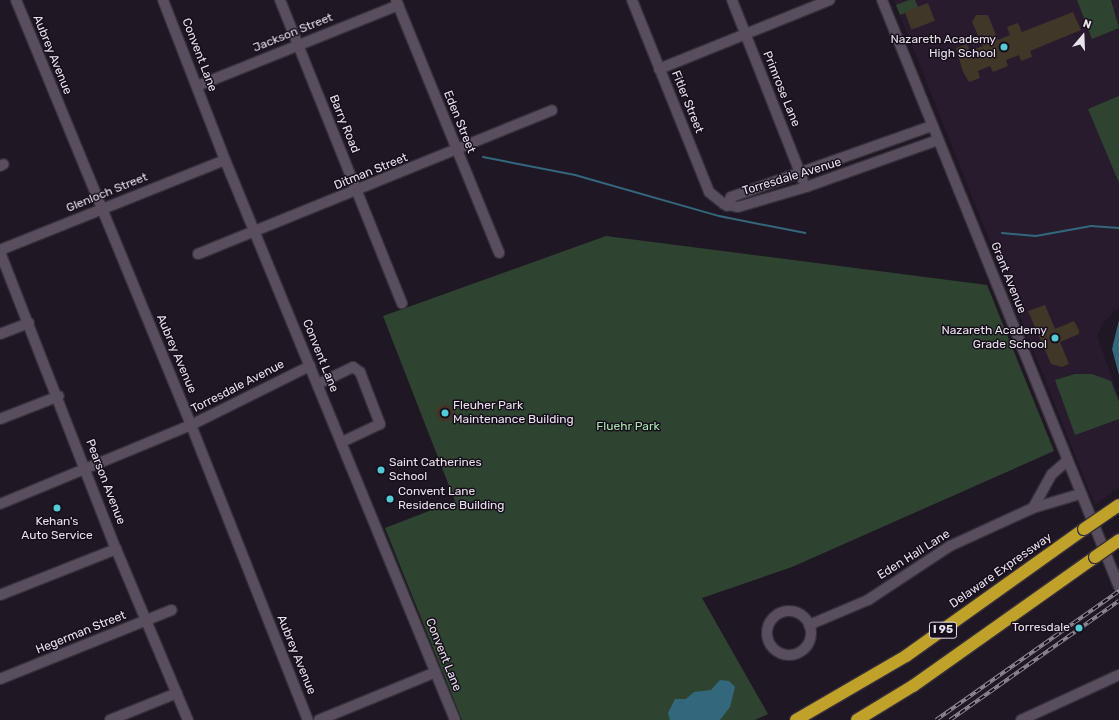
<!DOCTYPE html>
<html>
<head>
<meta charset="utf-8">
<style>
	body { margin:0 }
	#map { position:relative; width:1119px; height:720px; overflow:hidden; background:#201724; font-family:Rubik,sans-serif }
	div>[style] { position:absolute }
	.built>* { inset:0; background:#281b2e }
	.green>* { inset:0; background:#2f4430 }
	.water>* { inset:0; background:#33687c }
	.stream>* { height:2px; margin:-1px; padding:0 1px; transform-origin:1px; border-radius:1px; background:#33687c }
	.building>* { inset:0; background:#413728; transform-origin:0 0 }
	.round { border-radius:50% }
	.roads { filter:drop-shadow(1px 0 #363039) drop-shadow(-1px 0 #363039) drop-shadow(0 1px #363039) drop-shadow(0 -1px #363039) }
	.minor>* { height:10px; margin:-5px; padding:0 5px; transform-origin:5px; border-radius:5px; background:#594e5d }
	.minor>.ring { margin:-5px; padding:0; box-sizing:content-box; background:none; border:10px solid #594e5d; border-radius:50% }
	.highway>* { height:12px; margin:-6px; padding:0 6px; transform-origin:6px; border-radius:6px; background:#c0a129 }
	.rail>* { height:3.5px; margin-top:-1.75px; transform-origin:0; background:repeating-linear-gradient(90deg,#170e1b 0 6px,#918994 0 12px); box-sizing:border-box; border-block:1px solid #918994 }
	.bridges { filter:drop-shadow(1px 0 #363039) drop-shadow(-1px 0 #363039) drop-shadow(0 1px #363039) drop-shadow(0 -1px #363039) }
	.highway-bridge>* { height:12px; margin:-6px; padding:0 6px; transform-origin:6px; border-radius:6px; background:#c0a129 }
	.dots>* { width:11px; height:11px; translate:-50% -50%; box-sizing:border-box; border:2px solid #170e1b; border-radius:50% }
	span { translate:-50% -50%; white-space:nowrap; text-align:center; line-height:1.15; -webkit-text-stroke:3px #170e1b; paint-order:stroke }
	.shield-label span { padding:1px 3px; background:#170e1b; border:1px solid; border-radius:3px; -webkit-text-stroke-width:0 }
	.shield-label { font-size:11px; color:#e8e2eb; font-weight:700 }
	.street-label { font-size:12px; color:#e8e2eb }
	.poi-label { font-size:12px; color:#e8e2eb }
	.right { translate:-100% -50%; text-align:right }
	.left { translate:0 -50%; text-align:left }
	.park-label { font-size:12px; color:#aae4ae }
	.north { position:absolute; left:1063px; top:16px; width:40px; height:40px; -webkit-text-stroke:3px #170e1b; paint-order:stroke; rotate:19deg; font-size:11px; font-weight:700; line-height:16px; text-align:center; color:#e8e2eb }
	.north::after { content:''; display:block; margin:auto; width:14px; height:18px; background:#e8e2eb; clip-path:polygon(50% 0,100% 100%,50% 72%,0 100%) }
</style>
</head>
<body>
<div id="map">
	<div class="built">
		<i style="clip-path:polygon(894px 0,1119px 0,1119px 307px,1103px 323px,1097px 336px,1119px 398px,1119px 487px,1095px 505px)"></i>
	</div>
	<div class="green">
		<i style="clip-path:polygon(909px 0,915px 0,918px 7px,900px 15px,896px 5px)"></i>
		<i style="clip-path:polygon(1077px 0,1111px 0,1119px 28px,1092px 39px)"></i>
		<i style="clip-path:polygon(1119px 96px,1119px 183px,1088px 109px)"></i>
		<i style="clip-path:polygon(606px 236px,987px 285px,1054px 451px,792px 567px,702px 598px,768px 714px,755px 720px,462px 720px,385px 528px,455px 501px,383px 316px)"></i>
		<i style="clip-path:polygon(1075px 374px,1092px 374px,1111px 381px,1119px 402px,1119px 419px,1075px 435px,1055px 380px)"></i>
	</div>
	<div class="water">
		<i style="clip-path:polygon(1119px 320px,1119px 375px,1112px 349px)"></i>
		<i style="clip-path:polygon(720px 680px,729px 681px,735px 687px,730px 707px,720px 720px,670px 720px,668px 713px,675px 699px,686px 699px,694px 692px,711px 690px)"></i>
	</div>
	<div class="stream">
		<i style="left:483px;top:157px;width:94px;rotate:11.1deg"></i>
		<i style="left:575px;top:175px;width:150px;rotate:15.9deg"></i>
		<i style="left:719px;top:216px;width:88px;rotate:11.2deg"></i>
		<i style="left:1002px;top:233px;width:34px;rotate:5deg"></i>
		<i style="left:1036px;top:236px;width:56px;rotate:-10.3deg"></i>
		<i style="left:1091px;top:226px;width:28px;rotate:4deg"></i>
	</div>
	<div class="building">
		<i style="left:928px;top:3px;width:19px;height:25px;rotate:69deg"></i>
		<i style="clip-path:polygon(1073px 12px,1081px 30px,1030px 51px,1032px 57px,1021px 61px,1019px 55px,1006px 60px,1008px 66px,993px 72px,990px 66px,978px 71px,980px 78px,969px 82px,963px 72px,956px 48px,967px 44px,970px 51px,983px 46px,972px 22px,976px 15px,988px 15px,998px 40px,1010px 35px,1007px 27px,1018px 23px,1022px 32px)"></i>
		<i style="clip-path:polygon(1045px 305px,1055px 329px,1074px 321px,1079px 330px,1079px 334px,1060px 342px,1069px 364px,1062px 367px,1051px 364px,1028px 311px)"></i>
		<i class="round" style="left:436px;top:404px;width:18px;height:18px"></i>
	</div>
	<div class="roads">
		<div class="minor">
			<i style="left:16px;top:0;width:460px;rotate:67.6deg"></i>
			<i style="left:191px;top:425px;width:317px;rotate:68.4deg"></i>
			<i style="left:163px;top:0;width:172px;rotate:68.8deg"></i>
			<i style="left:225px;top:160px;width:605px;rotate:67.67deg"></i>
			<i style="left:280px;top:0;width:327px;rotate:68.1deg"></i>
			<i style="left:396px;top:0;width:273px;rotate:67.8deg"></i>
			<i style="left:632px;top:0;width:207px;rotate:68.1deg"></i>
			<i style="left:709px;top:192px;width:19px;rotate:39deg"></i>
			<i style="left:724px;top:204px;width:14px;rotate:12deg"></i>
			<i style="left:738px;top:207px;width:71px;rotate:-16.4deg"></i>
			<i style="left:806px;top:187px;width:140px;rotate:-19.6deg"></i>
			<i style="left:732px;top:0;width:193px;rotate:68.5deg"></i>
			<i style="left:882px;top:0;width:633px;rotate:68.01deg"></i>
			<i style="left:659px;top:69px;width:184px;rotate:-22deg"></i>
			<i style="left:197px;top:86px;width:217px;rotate:-21.9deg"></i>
			<i style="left:0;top:166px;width:4px;rotate:-27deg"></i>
			<i style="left:727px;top:206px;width:10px;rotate:-66deg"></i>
			<i style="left:731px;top:197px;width:213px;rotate:-19.5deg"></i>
			<i style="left:0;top:250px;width:242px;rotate:-21.8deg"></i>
			<i style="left:0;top:252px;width:319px;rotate:68.7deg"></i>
			<i style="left:116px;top:549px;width:186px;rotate:67.2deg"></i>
			<i style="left:198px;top:254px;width:382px;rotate:-22.1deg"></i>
			<i style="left:0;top:334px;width:31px;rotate:-21deg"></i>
			<i style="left:318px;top:384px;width:39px;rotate:-26deg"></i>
			<i style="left:353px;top:367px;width:9px;rotate:36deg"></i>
			<i style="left:360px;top:372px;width:56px;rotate:69deg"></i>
			<i style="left:380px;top:424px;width:42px;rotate:154.7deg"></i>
			<i style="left:0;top:419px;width:63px;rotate:-21.3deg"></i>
			<i style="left:0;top:504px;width:207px;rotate:-22.5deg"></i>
			<i style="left:191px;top:425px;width:133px;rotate:-26.4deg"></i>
			<i style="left:1033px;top:508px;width:49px;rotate:-16.6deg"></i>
			<i style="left:0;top:595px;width:125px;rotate:-21.6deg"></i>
			<i class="ring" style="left:767px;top:611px;width:34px;height:34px"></i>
			<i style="left:809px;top:625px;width:64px;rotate:-23deg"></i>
			<i style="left:868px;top:600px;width:98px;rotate:-33.4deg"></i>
			<i style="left:950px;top:546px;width:91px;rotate:-24.6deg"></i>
			<i style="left:1033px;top:508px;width:39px;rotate:-61deg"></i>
			<i style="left:1052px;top:474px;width:20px;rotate:-41deg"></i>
			<i style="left:0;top:679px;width:185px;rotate:-21.9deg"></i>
			<i style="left:110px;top:720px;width:72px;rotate:-21.9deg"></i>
			<i style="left:319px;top:720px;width:126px;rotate:-22.3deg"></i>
			<i style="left:1021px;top:720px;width:108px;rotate:-24.7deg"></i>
		</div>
		<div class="highway">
			<i style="left:796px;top:720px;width:127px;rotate:-30.2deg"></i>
			<i style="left:906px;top:656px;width:219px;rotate:-35.5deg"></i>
			<i style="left:857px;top:720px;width:66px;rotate:-31.3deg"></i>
			<i style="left:913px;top:686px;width:223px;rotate:-35.3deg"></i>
		</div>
	</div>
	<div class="rail">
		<i style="left:936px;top:720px;width:224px;rotate:-35.2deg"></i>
		<i style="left:950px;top:720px;width:207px;rotate:-35.2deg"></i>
	</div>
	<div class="bridges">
		<div class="highway-bridge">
			<i style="left:1084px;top:529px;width:42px;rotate:-34.4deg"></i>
			<i style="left:1095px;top:557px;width:29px;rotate:-35deg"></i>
		</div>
	</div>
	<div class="dots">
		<i style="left:1004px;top:47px;background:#52cbd7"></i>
		<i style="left:1055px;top:338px;background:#52cbd7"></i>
		<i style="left:445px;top:413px;background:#52cbd7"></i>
		<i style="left:381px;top:470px;background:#52cbd7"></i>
		<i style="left:390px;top:499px;background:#52cbd7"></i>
		<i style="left:57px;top:508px;background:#52cbd7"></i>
		<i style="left:1079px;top:628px;background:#52cbd7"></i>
	</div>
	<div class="shield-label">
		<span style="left:943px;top:630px">I 95</span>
	</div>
	<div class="street-label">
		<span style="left:293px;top:33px;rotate:-22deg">Jackson Street</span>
		<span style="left:52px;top:55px;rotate:68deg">Aubrey Avenue</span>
		<span style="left:199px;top:55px;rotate:69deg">Convent Lane</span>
		<span style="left:781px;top:89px;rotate:68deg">Primrose Lane</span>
		<span style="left:687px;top:102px;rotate:68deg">Fitler Street</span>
		<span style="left:459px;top:122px;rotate:68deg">Eden Street</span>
		<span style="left:344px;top:124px;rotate:68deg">Barry Road</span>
		<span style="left:371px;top:172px;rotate:-22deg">Ditman Street</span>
		<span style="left:792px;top:177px;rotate:-17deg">Torresdale Avenue</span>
		<span style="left:107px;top:193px;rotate:-22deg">Glenloch Street</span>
		<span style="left:1008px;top:278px;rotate:68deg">Grant Avenue</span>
		<span style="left:176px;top:354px;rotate:67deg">Aubrey Avenue</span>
		<span style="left:320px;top:356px;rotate:68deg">Convent Lane</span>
		<span style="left:238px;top:387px;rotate:-27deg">Torresdale Avenue</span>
		<span style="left:105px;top:482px;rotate:69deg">Pearson Avenue</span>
		<span style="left:914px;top:555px;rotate:-32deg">Eden Hall Lane</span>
		<span style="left:1001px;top:571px;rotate:-35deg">Delaware Expressway</span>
		<span style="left:81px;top:633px;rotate:-22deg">Hegerman Street</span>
		<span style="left:296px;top:655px;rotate:68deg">Aubrey Avenue</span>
		<span style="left:443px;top:655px;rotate:68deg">Convent Lane</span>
	</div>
	<div class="poi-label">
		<span class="right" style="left:996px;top:47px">Nazareth Academy<br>High School</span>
		<span class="right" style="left:1047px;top:338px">Nazareth Academy<br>Grade School</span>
		<span class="left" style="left:453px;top:413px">Fleuher Park<br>Maintenance Building</span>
		<span class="left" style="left:389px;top:470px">Saint Catherines<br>School</span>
		<span class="left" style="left:398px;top:499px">Convent Lane<br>Residence Building</span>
		<span style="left:57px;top:529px">Kehan's<br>Auto Service</span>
		<span class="right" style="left:1070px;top:628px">Torresdale</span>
	</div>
	<div class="park-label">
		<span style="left:628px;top:427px">Fluehr Park</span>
	</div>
	<div class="north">N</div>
</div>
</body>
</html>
